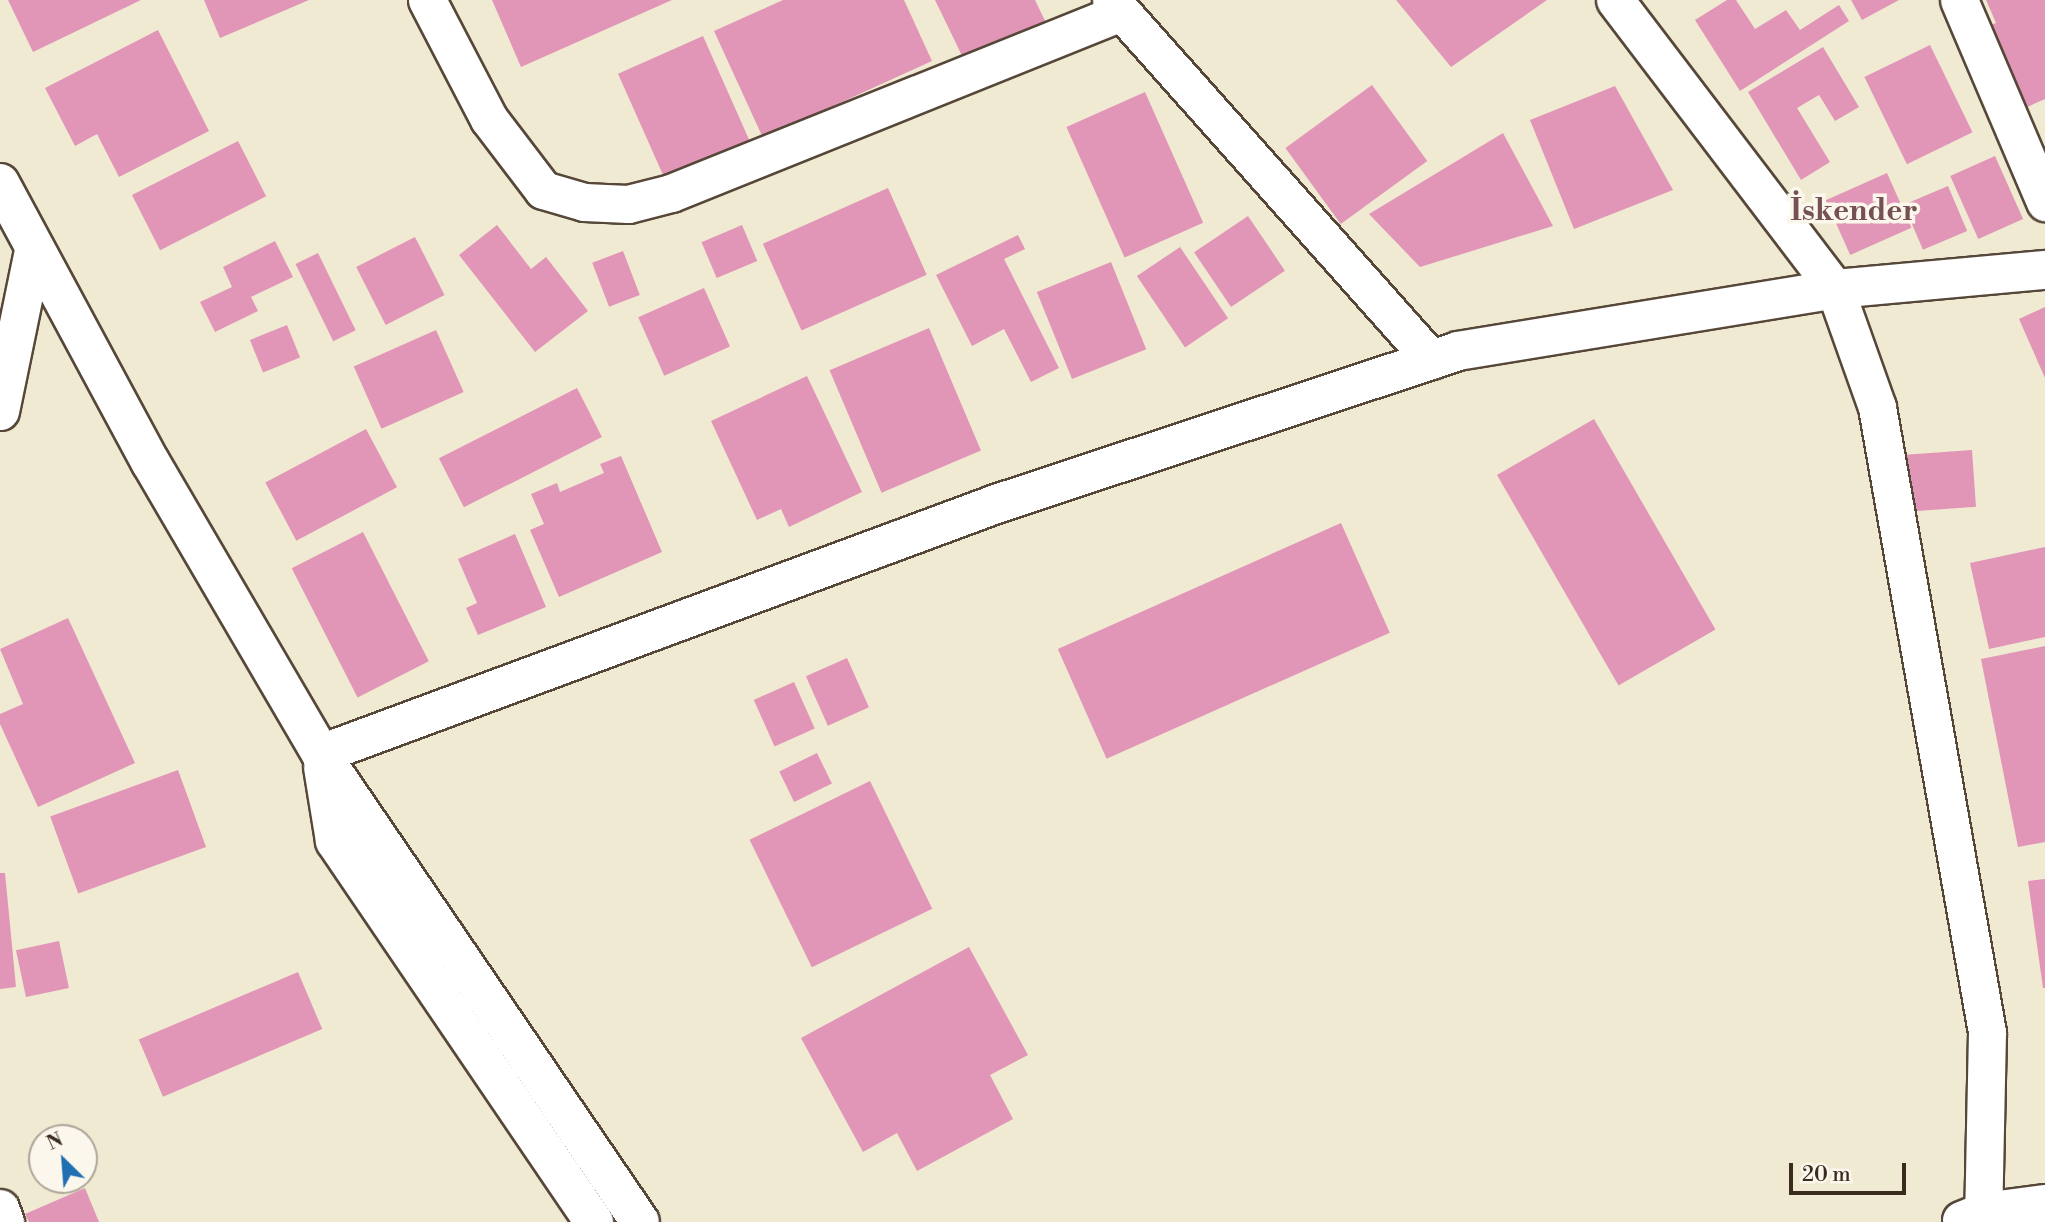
<!DOCTYPE html>
<html>
<head>
<meta charset="utf-8">
<style>
	body { margin:0 }
	#map { position:relative; width:2045px; height:1222px; overflow:hidden; background:#f0ead2; font-family:"Libre Bodoni",serif }
	div>[style] { position:absolute }
	.building>* { inset:0; background:#e196b8; transform-origin:0 0 }
	.roads { filter:drop-shadow(2px 0 #564739) drop-shadow(-2px 0 #564739) drop-shadow(0 2px #564739) drop-shadow(0 -2px #564739) }
	.street>* { height:37px; margin:-18.5px; padding:0 18.5px; transform-origin:18.5px; border-radius:18.5px; background:#fff }
	.secondary>* { height:38px; margin:-19px; padding:0 19px; transform-origin:19px; border-radius:19px; background:#fff }
	span { translate:-50% -50%; white-space:nowrap; text-align:center; line-height:1.15; -webkit-text-stroke:7px #fbf7ec; paint-order:stroke }
	.district-label { font-size:30px; color:#755054; font-weight:700 }
	.north { position:absolute; left:28px; top:1124px; width:70px; height:70px; box-sizing:border-box; background:#fbf7ec; border:2px solid #aea59a; border-radius:50%; rotate:335deg; font-size:19px; font-weight:700; line-height:28px; text-align:center; color:#3b2a1e }
	.north::after { content:''; display:block; margin:auto; width:24px; height:32px; background:#1f6fb2; clip-path:polygon(50% 0,100% 100%,50% 72%,0 100%) }
	.scale { position:absolute; left:1789px; top:1163px; width:117px; height:32px; box-sizing:border-box; border:4px solid #3b2a1e; border-top:0; padding-left:9px; font-size:21px; line-height:24px; white-space:nowrap; color:#3b2a1e; -webkit-text-stroke:5px #fbf7ec; paint-order:stroke }
</style>
</head>
<body>
<div id="map">
	<div class="building">
		<i style="clip-path:polygon(8px 0,141px 0,33px 52px)"></i>
		<i style="clip-path:polygon(204px 0,309px 0,220px 38px)"></i>
		<i style="clip-path:polygon(492px 0,672px 0,521px 67px)"></i>
		<i style="clip-path:polygon(783px 0,904px 0,932px 61px,763px 138px,714px 31px)"></i>
		<i style="clip-path:polygon(935px 0,1035px 0,1047px 25px,966px 64px)"></i>
		<i style="clip-path:polygon(1396px 0,1547px 0,1451px 67px)"></i>
		<i style="clip-path:polygon(1727px 0,1736px 0,1755px 29px,1786px 10px,1800px 30px,1839px 5px,1849px 21px,1740px 91px,1695px 20px)"></i>
		<i style="clip-path:polygon(1851px 0,1899px 0,1862px 20px)"></i>
		<i style="clip-path:polygon(1986px 0,2045px 0,2045px 99px,2025px 108px,2028px 113px,2020px 117px,1981px 29px,1996px 23px)"></i>
		<i style="clip-path:polygon(158px 30px,209px 131px,119px 177px,97px 134px,75px 146px,45px 88px)"></i>
		<i style="left:703px;top:36px;width:114px;height:93px;rotate:66deg"></i>
		<i style="left:1930px;top:45px;width:97px;height:73px;rotate:64deg"></i>
		<i style="clip-path:polygon(1823px 47px,1859px 107px,1835px 121px,1819px 95px,1797px 108px,1830px 162px,1801px 180px,1748px 92px)"></i>
		<i style="left:1372px;top:85px;width:94px;height:107px;rotate:54deg"></i>
		<i style="clip-path:polygon(1615px 86px,1673px 190px,1574px 229px,1530px 120px)"></i>
		<i style="left:1145px;top:92px;width:143px;height:86px;rotate:66deg"></i>
		<i style="clip-path:polygon(1503px 133px,1553px 226px,1420px 267px,1369px 214px)"></i>
		<i style="left:238px;top:141px;width:62px;height:119px;rotate:63deg"></i>
		<i style="left:1995px;top:156px;width:69px;height:49px;rotate:66deg"></i>
		<i style="left:1887px;top:173px;width:60px;height:67px;rotate:66deg"></i>
		<i style="left:1948px;top:186px;width:49px;height:48px;rotate:67deg"></i>
		<i style="left:888px;top:188px;width:95px;height:137px;rotate:66deg"></i>
		<i style="left:1248px;top:216px;width:66px;height:65px;rotate:56deg"></i>
		<i style="clip-path:polygon(497px 225px,531px 269px,546px 257px,588px 311px,535px 352px,459px 255px)"></i>
		<i style="left:742px;top:225px;width:39px;height:44px;rotate:67deg"></i>
		<i style="clip-path:polygon(1018px 235px,1025px 249px,1004px 259px,1059px 368px,1031px 382px,1004px 329px,972px 346px,936px 275px)"></i>
		<i style="left:415px;top:237px;width:65px;height:66px;rotate:63deg"></i>
		<i style="clip-path:polygon(275px 241px,293px 277px,251px 297px,258px 311px,215px 332px,200px 302px,232px 287px,223px 267px)"></i>
		<i style="left:1180px;top:247px;width:86px;height:52px;rotate:56deg"></i>
		<i style="left:623px;top:251px;width:47px;height:33px;rotate:69deg"></i>
		<i style="left:318px;top:253px;width:86px;height:25px;rotate:64deg"></i>
		<i style="left:1111px;top:262px;width:94px;height:80px;rotate:68deg"></i>
		<i style="left:704px;top:288px;width:64px;height:72px;rotate:66deg"></i>
		<i style="clip-path:polygon(2045px 307px,2045px 378px,2019px 319px)"></i>
		<i style="left:287px;top:325px;width:35px;height:40px;rotate:68deg"></i>
		<i style="left:929px;top:328px;width:133px;height:108px;rotate:67deg"></i>
		<i style="left:436px;top:330px;width:68px;height:90px;rotate:66deg"></i>
		<i style="clip-path:polygon(807px 376px,862px 492px,789px 527px,781px 509px,757px 520px,711px 421px)"></i>
		<i style="left:577px;top:388px;width:55px;height:155px;rotate:63deg"></i>
		<i style="left:1594px;top:419px;width:243px;height:112px;rotate:60deg"></i>
		<i style="left:366px;top:429px;width:66px;height:114px;rotate:62deg"></i>
		<i style="left:1972px;top:450px;width:57px;height:70px;rotate:86deg"></i>
		<i style="clip-path:polygon(621px 456px,662px 552px,559px 597px,530px 530px,544px 524px,531px 494px,557px 483px,560px 492px,604px 473px,600px 464px)"></i>
		<i style="left:1341px;top:523px;width:120px;height:310px;rotate:66deg"></i>
		<i style="left:363px;top:532px;width:145px;height:80px;rotate:63deg"></i>
		<i style="clip-path:polygon(515px 534px,546px 607px,478px 635px,466px 608px,477px 603px,458px 559px)"></i>
		<i style="clip-path:polygon(2045px 547px,2045px 637px,1989px 649px,1970px 563px)"></i>
		<i style="clip-path:polygon(68px 618px,135px 763px,38px 807px,0 724px,0 714px,23px 704px,0 649px)"></i>
		<i style="clip-path:polygon(2045px 646px,2045px 842px,2018px 847px,1981px 659px)"></i>
		<i style="left:847px;top:658px;width:54px;height:45px;rotate:66deg"></i>
		<i style="left:794px;top:682px;width:51px;height:44px;rotate:66deg"></i>
		<i style="left:817px;top:753px;width:34px;height:42px;rotate:64deg"></i>
		<i style="left:178px;top:770px;width:82px;height:136px;rotate:70deg"></i>
		<i style="left:870px;top:781px;width:142px;height:134px;rotate:64deg"></i>
		<i style="clip-path:polygon(0 873px,5px 873px,16px 987px,0 989px)"></i>
		<i style="clip-path:polygon(2045px 879px,2045px 988px,2043px 988px,2028px 881px)"></i>
		<i style="left:59px;top:941px;width:48px;height:44px;rotate:78deg"></i>
		<i style="clip-path:polygon(969px 947px,1028px 1055px,990px 1075px,1013px 1119px,917px 1171px,897px 1133px,863px 1152px,801px 1038px)"></i>
		<i style="left:298px;top:972px;width:62px;height:173px;rotate:67deg"></i>
		<i style="clip-path:polygon(85px 1188px,99px 1222px,29px 1222px,25px 1214px)"></i>
	</div>
	<div class="roads">
		<div class="street">
			<i style="left:427px;top:0;width:134px;rotate:62.5deg"></i>
			<i style="left:489px;top:119px;width:89px;rotate:52.7deg"></i>
			<i style="left:543px;top:190px;width:43px;rotate:16.3deg"></i>
			<i style="left:584px;top:202px;width:44px;rotate:2.6deg"></i>
			<i style="left:628px;top:204px;width:44px;rotate:-14.3deg"></i>
			<i style="left:671px;top:193px;width:485px;rotate:-21.9deg"></i>
			<i style="left:1111px;top:0;width:482px;rotate:48.3deg"></i>
			<i style="left:1615px;top:0;width:363px;rotate:52.7deg"></i>
			<i style="left:1835px;top:289px;width:125px;rotate:70.4deg"></i>
			<i style="left:1877px;top:407px;width:635px;rotate:80.02deg"></i>
			<i style="left:1987px;top:1032px;width:190px;rotate:91.2deg"></i>
			<i style="left:1959px;top:0;width:220px;rotate:66.9deg"></i>
			<i style="left:0;top:411px;width:168px;rotate:-78.4deg"></i>
			<i style="left:0;top:1208px;width:15px;rotate:70deg"></i>
			<i style="left:1961px;top:1220px;width:24px;rotate:-22deg"></i>
			<i style="left:1983px;top:1211px;width:63px;rotate:-7.4deg"></i>
		</div>
		<div class="secondary">
			<i style="left:0;top:183px;width:318px;rotate:61.7deg"></i>
			<i style="left:151px;top:463px;width:337px;rotate:59.7deg"></i>
			<i style="left:321px;top:754px;width:566px;rotate:55.72deg"></i>
			<i style="left:321px;top:754px;width:720px;rotate:-20.32deg"></i>
			<i style="left:996px;top:504px;width:487px;rotate:-18.3deg"></i>
			<i style="left:1458px;top:351px;width:382px;rotate:-9.3deg"></i>
			<i style="left:1835px;top:289px;width:211px;rotate:-5.2deg"></i>
			<i style="left:323px;top:767px;width:75px;rotate:80.8deg"></i>
			<i style="left:335px;top:841px;width:461px;rotate:55.8deg"></i>
		</div>
	</div>
	<div class="district-label">
		<span style="left:1854px;top:211px">İskender</span>
	</div>
	<div class="north">N</div>
	<div class="scale">20 m</div>
</div>
</body>
</html>
